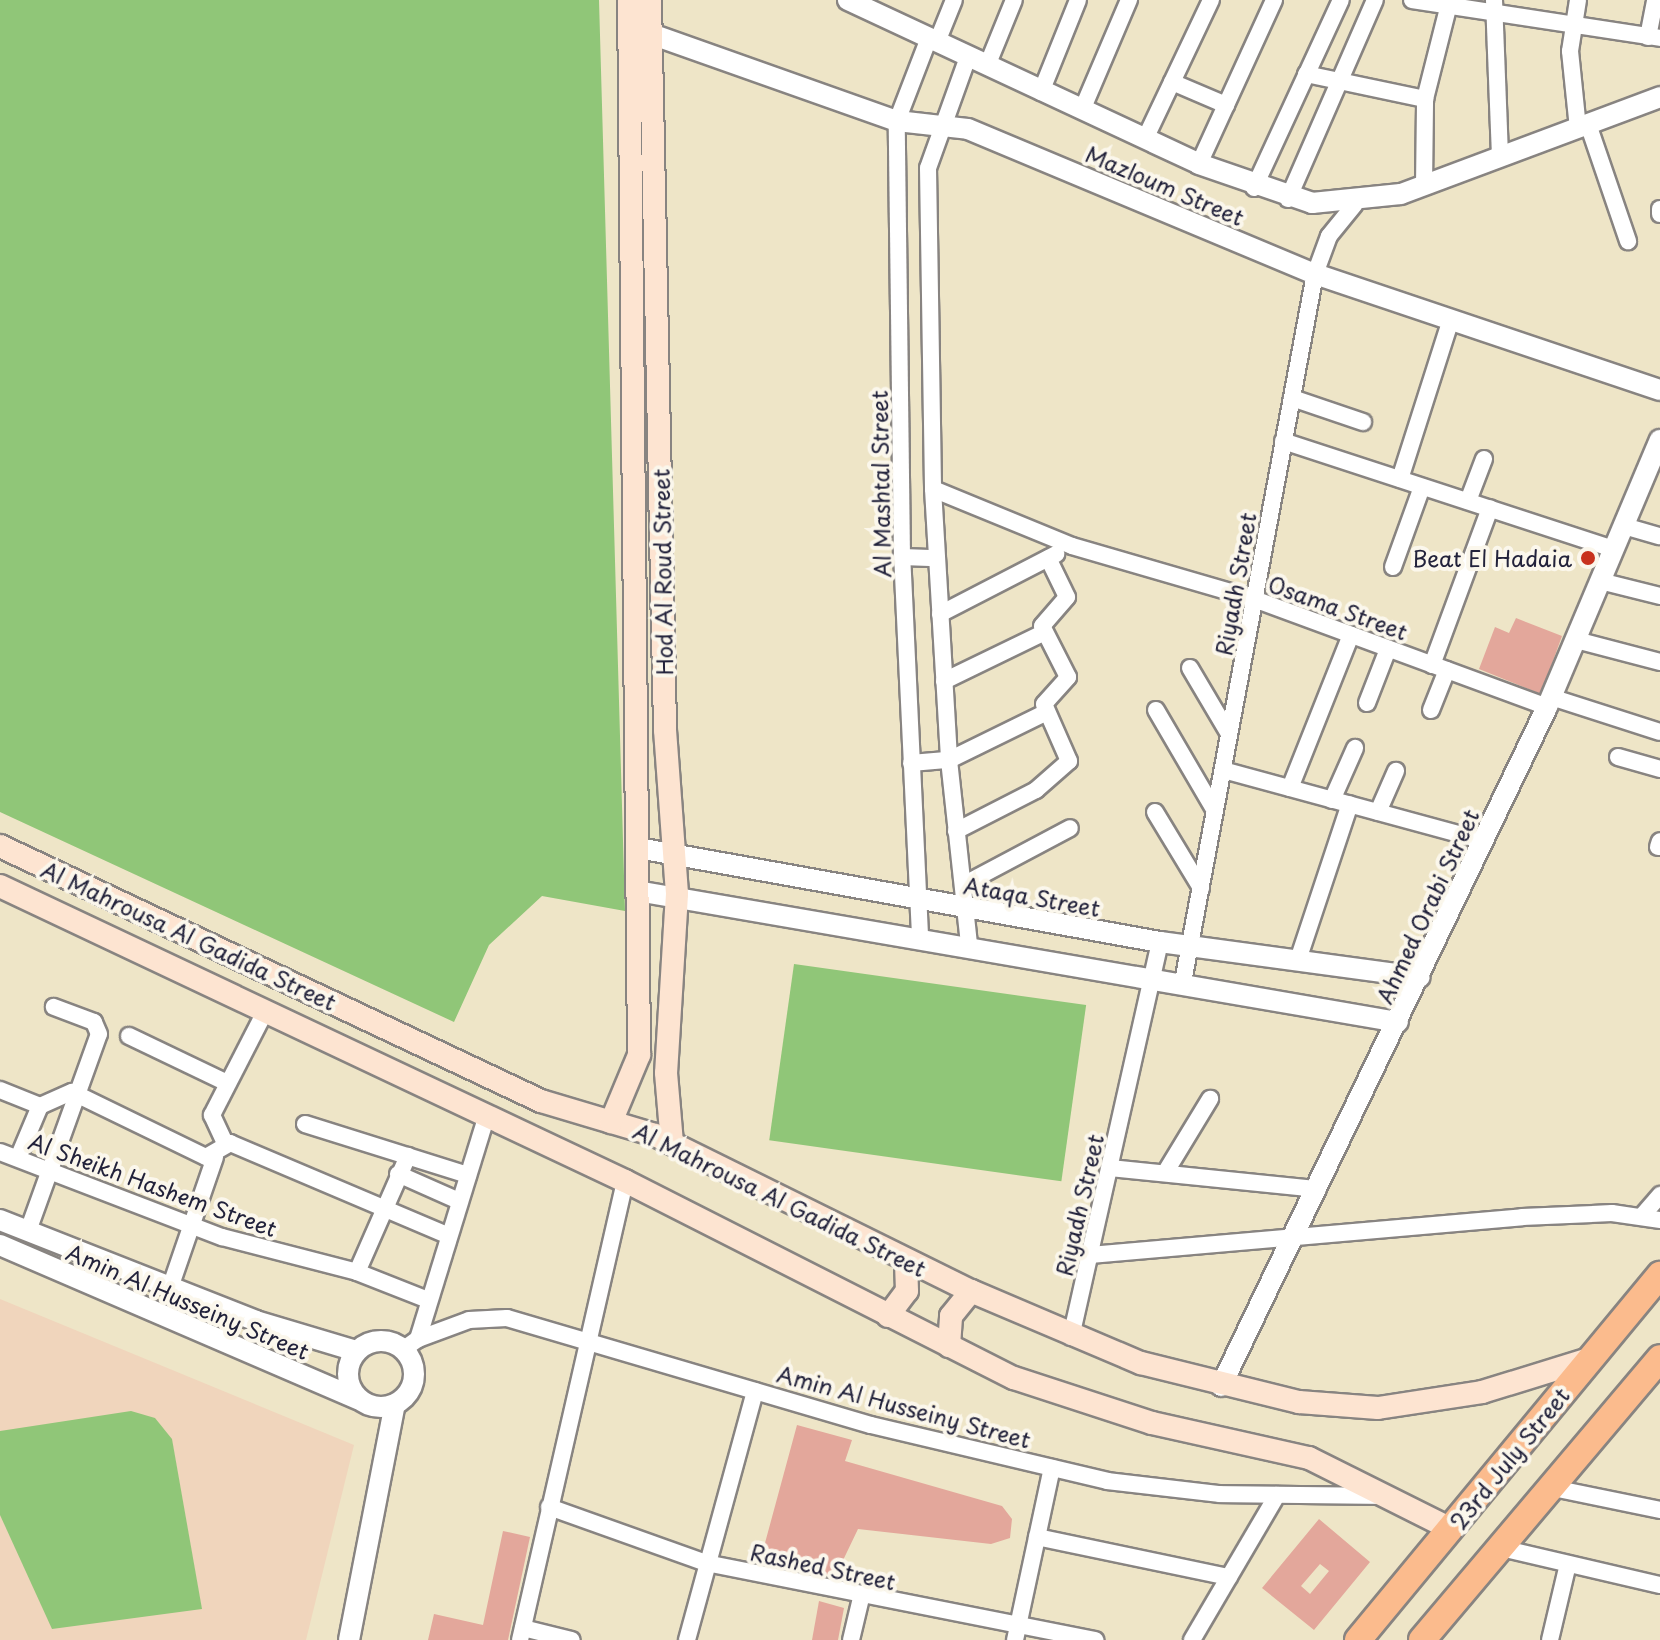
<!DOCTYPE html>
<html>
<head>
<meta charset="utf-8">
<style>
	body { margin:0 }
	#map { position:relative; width:1660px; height:1640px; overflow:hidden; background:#eee5c7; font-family:"Playpen Sans",sans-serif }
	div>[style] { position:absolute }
	.built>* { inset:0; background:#f0d5bc }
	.green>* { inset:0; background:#90c678; transform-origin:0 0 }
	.building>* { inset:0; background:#e3a79b }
	.roads { filter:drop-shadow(2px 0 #888481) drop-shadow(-2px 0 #888481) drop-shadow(0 2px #888481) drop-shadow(0 -2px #888481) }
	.minor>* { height:16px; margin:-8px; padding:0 8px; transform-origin:8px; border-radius:8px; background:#fff }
	.tertiary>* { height:20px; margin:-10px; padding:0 10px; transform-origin:10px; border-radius:10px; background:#fff }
	.tertiary>.ring { margin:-10px; padding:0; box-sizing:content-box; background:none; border:20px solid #fff; border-radius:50% }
	.secondary>* { height:22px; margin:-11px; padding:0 11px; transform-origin:11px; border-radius:11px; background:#fde4d1 }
	.primary>* { height:26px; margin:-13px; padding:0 13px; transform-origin:13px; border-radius:13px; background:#fbbb8d }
	.dots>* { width:22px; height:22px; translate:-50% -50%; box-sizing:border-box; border:4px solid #fbf7ec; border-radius:50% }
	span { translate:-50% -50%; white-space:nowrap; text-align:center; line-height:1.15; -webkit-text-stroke:8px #fbf7ec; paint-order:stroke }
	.street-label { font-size:22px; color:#22223b }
	.poi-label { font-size:22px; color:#22223b }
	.right { translate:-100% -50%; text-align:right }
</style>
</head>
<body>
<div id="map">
	<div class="built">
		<i style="clip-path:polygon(0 1299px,354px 1445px,306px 1640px,0 1640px)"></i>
	</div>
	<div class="green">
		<i style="clip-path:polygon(0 0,599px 0,625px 911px,542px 896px,489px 945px,454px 1022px,0 812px)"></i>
		<i style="left:794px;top:964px;width:295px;height:178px;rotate:8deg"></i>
		<i style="clip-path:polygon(131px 1411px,155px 1418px,172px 1439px,202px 1609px,52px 1629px,0 1515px,0 1431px)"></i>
	</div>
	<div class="building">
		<i style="clip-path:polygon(1516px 618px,1562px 636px,1541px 694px,1479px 669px,1495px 627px,1509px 633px)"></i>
		<i style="clip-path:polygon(797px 1425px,852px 1440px,845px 1461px,1002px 1506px,1012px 1519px,1010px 1538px,991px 1544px,858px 1529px,835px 1577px,762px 1554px)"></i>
		<i style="clip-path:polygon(evenodd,1319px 1519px,1370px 1562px,1314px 1630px,1262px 1588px,1319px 1519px,1320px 1564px,1329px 1571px,1310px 1594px,1301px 1586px,1320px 1564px)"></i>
		<i style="clip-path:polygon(503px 1531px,530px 1537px,508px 1640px,428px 1640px,434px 1614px,483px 1625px)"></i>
		<i style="clip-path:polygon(819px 1601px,844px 1608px,838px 1640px,812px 1640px)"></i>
	</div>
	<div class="roads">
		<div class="minor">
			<i style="left:1412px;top:0;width:251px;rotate:8.7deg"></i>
			<i style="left:1494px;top:0;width:158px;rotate:87.8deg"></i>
			<i style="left:1578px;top:0;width:52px;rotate:98.9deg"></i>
			<i style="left:1570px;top:51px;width:77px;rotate:84.1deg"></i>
			<i style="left:1648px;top:37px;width:38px;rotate:-79deg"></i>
			<i style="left:937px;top:42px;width:45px;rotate:-68deg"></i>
			<i style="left:968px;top:57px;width:118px;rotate:109.8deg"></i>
			<i style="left:928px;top:168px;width:321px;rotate:89.1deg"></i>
			<i style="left:933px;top:489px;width:271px;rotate:86.6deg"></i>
			<i style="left:949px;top:760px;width:184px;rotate:83.8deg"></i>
			<i style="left:987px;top:66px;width:71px;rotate:-67.8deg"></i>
			<i style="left:1306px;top:74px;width:122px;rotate:11.9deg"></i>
			<i style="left:1172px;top:82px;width:59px;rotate:23.1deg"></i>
			<i style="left:1041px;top:92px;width:99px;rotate:-68.1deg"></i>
			<i style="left:1082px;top:110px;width:120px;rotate:-66.9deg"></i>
			<i style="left:1588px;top:124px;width:124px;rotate:71.1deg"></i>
			<i style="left:1145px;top:139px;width:154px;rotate:-64.6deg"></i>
			<i style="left:1199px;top:164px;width:180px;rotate:-65.4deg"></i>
			<i style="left:1424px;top:186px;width:87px;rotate:-89.3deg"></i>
			<i style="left:1425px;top:99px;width:102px;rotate:-75.8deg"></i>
			<i style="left:1254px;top:188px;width:207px;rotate:-65.2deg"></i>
			<i style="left:1288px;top:199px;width:217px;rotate:-66.4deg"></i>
			<i style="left:1660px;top:209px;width:5px;rotate:90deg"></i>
			<i style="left:1292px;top:398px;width:75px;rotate:18.7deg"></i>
			<i style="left:1283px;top:441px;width:348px;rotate:18.1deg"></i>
			<i style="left:1400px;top:479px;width:168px;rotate:-72.3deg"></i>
			<i style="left:933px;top:489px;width:150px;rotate:22.3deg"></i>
			<i style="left:1072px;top:546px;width:190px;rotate:16.2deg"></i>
			<i style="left:1254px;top:599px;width:312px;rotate:20.2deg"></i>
			<i style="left:1468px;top:501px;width:45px;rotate:-69.1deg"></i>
			<i style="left:1624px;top:526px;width:37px;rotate:16deg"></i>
			<i style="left:902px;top:557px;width:35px;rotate:2deg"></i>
			<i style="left:1393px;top:567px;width:85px;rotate:-70.1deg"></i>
			<i style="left:1600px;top:581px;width:62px;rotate:14deg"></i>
			<i style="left:940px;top:614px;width:131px;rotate:-27.3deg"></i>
			<i style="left:1576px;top:640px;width:87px;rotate:14.7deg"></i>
			<i style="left:1432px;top:665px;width:167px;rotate:-69.7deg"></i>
			<i style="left:1190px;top:668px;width:77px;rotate:59.4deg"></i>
			<i style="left:944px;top:681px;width:112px;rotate:-25.9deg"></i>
			<i style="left:1551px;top:697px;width:114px;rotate:17.8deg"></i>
			<i style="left:1367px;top:703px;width:58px;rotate:-68.7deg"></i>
			<i style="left:1156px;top:710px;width:117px;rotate:59.7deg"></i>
			<i style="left:1431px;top:710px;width:43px;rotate:-68.2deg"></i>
			<i style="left:1618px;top:757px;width:44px;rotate:15.9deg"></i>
			<i style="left:911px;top:763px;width:38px;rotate:-5deg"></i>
			<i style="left:949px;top:760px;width:109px;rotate:-26.1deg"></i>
			<i style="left:1223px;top:770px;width:271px;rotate:15.2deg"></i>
			<i style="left:1290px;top:788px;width:165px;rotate:-68.3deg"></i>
			<i style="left:1332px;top:800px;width:57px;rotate:-66.1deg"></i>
			<i style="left:1155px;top:812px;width:89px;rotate:58.8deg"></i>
			<i style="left:1378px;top:812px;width:45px;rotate:-66.3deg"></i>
			<i style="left:956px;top:831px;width:90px;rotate:-27.1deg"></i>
			<i style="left:1036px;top:790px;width:44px;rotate:-41.3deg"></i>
			<i style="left:1069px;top:761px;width:62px;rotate:-113.7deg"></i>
			<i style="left:1044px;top:704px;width:36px;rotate:-48deg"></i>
			<i style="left:1068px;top:677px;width:57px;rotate:-117deg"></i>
			<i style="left:1042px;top:626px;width:38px;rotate:-49deg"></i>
			<i style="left:1067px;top:597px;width:43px;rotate:-116deg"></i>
			<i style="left:1658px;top:847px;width:6px;rotate:-72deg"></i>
			<i style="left:963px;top:885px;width:121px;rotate:-28deg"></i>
			<i style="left:920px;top:935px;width:378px;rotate:-92.7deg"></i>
			<i style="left:902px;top:557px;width:436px;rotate:-90.7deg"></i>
			<i style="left:897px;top:121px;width:89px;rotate:-68.9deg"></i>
			<i style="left:1298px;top:960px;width:164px;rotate:-71.6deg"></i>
			<i style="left:1183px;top:982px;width:720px;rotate:-79.44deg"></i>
			<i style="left:1315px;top:274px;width:40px;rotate:-69.8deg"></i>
			<i style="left:1329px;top:236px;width:41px;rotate:-50.9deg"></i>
			<i style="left:129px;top:1036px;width:109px;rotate:25.6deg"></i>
			<i style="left:0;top:1090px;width:43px;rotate:21.8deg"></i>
			<i style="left:305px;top:1124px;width:171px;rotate:17.4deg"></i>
			<i style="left:225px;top:1143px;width:31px;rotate:-115deg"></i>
			<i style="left:212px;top:1115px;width:116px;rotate:-62.8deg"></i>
			<i style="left:0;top:1152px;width:238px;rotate:21deg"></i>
			<i style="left:222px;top:1237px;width:139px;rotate:14.5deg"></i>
			<i style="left:357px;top:1272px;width:76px;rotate:21.5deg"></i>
			<i style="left:18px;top:1158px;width:56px;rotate:-67.1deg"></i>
			<i style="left:40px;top:1106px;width:35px;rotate:-24deg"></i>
			<i style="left:72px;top:1092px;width:149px;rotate:25.9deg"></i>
			<i style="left:206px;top:1157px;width:28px;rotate:-30deg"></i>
			<i style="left:230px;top:1143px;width:236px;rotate:23deg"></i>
			<i style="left:1110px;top:1168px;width:209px;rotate:5.8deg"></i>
			<i style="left:1165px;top:1173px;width:87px;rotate:-58.7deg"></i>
			<i style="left:398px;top:1174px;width:67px;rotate:23.9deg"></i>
			<i style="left:1642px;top:1216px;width:28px;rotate:-49deg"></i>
			<i style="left:28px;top:1231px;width:209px;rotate:-70.2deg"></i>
			<i style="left:99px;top:1034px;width:13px;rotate:-113deg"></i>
			<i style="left:94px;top:1022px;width:43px;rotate:-159.4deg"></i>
			<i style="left:1090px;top:1255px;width:434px;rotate:-5deg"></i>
			<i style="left:1522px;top:1217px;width:90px;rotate:-2.5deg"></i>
			<i style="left:1612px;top:1213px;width:49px;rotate:8.3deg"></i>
			<i style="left:357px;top:1272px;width:127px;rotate:-66.3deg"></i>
			<i style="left:171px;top:1285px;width:135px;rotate:-71deg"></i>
			<i style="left:1071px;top:1337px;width:405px;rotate:-77.3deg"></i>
			<i style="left:418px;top:1339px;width:54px;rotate:-20.4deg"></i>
			<i style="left:469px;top:1320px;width:38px;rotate:-3deg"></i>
			<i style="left:507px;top:1318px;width:379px;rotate:16.4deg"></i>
			<i style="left:871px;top:1425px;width:243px;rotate:13.3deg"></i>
			<i style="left:1107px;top:1481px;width:114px;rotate:6.6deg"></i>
			<i style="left:1220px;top:1494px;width:160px;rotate:0.7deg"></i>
			<i style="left:404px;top:1349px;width:17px;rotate:-36deg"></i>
			<i style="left:418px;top:1339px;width:231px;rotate:-72.9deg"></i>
			<i style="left:1553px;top:1488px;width:109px;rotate:11.6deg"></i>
			<i style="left:549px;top:1507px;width:167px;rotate:19.6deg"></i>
			<i style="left:706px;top:1563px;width:397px;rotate:11.2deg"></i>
			<i style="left:1037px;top:1537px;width:196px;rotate:11.8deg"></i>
			<i style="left:1501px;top:1548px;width:163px;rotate:13.1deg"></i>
			<i style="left:523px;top:1628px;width:50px;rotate:13.8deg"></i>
			<i style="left:520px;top:1640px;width:471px;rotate:-77.1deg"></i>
			<i style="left:687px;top:1640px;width:258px;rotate:-74.7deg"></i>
			<i style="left:851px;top:1640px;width:43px;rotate:-76.6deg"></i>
			<i style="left:1015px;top:1640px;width:176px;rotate:-77.9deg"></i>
			<i style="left:1192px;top:1640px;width:168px;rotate:-59.6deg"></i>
			<i style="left:1550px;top:1640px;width:78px;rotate:-76.7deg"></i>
		</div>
		<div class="tertiary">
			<i style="left:848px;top:0;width:387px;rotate:25deg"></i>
			<i style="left:1199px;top:164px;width:120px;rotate:19deg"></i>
			<i style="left:1312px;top:203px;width:89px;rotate:-5.8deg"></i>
			<i style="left:1401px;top:194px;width:277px;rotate:-20.5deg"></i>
			<i style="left:651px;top:34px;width:261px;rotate:19.5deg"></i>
			<i style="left:897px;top:121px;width:71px;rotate:6.4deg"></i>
			<i style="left:968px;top:129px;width:376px;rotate:22.7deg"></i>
			<i style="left:1315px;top:274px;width:364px;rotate:18.6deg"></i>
			<i style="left:638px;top:848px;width:530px;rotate:10.21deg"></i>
			<i style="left:1160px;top:942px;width:262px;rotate:7.7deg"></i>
			<i style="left:637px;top:891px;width:772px;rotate:9.77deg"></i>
			<i style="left:0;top:1220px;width:275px;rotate:21.5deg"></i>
			<i style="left:256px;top:1321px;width:104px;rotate:16.7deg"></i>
			<i style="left:0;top:1245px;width:390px;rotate:23.3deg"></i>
			<i class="ring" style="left:348px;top:1341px;width:46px;height:46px"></i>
			<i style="left:1221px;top:1386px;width:753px;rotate:-64.35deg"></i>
			<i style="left:1547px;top:707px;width:290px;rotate:-67.1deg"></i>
			<i style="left:349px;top:1640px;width:240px;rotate:-79deg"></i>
		</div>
		<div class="secondary">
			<i style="left:650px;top:0;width:730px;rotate:88.82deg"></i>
			<i style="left:665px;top:730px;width:164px;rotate:85.8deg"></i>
			<i style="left:677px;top:894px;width:179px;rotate:93.5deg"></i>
			<i style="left:666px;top:1073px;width:70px;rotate:85.1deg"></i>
			<i style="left:0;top:846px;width:598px;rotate:25.24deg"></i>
			<i style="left:541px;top:1101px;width:119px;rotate:16.6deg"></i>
			<i style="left:655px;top:1135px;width:352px;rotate:26.3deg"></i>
			<i style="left:971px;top:1291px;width:185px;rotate:23deg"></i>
			<i style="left:1141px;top:1363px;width:163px;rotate:13.9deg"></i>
			<i style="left:1299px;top:1402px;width:79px;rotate:4.3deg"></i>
			<i style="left:1378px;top:1408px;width:105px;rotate:-8.7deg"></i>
			<i style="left:1482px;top:1392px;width:112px;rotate:-17.1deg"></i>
			<i style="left:0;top:886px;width:691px;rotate:25.27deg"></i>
			<i style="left:625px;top:1181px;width:436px;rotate:26.9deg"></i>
			<i style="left:1014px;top:1378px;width:145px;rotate:18.1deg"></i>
			<i style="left:1152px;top:1423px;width:161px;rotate:12.6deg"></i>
			<i style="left:1309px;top:1458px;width:159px;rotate:26.6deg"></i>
			<i style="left:611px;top:1122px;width:73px;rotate:-67.3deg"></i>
			<i style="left:639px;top:1055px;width:1055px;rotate:-90.54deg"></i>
			<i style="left:888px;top:1316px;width:31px;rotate:-53deg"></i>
			<i style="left:907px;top:1291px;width:31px;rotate:-92deg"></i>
			<i style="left:949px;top:1346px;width:30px;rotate:-86deg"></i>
			<i style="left:951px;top:1316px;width:32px;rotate:-51deg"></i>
		</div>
		<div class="primary">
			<i style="left:1358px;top:1640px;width:474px;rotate:-50.4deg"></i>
			<i style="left:1422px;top:1640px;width:369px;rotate:-49.8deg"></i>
		</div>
	</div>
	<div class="dots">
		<i style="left:1588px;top:558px;background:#c8321e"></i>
	</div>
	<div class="street-label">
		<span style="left:1165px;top:185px;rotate:23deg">Mazloum Street</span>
		<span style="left:880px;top:484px;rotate:-91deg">Al Mashtal Street</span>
		<span style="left:662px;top:572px;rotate:-91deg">Hod Al Roud Street</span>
		<span style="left:1235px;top:584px;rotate:-80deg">Riyadh Street</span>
		<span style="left:1338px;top:607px;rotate:20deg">Osama Street</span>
		<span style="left:1032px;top:896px;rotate:10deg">Ataqa Street</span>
		<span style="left:1427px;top:906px;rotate:-65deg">Ahmed Orabi Street</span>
		<span style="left:189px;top:935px;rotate:25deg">Al Mahrousa Al Gadida Street</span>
		<span style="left:153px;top:1184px;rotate:20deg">Al Sheikh Hashem Street</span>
		<span style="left:780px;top:1199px;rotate:26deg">Al Mahrousa Al Gadida Street</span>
		<span style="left:1079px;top:1205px;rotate:-77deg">Riyadh Street</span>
		<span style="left:188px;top:1301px;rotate:23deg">Amin Al Husseiny Street</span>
		<span style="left:904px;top:1406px;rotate:15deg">Amin Al Husseiny Street</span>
		<span style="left:1509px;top:1458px;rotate:-51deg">23rd July Street</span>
		<span style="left:823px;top:1566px;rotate:12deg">Rashed Street</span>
	</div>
	<div class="poi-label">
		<span class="right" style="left:1572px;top:558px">Beat El Hadaia</span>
	</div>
</div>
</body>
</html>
